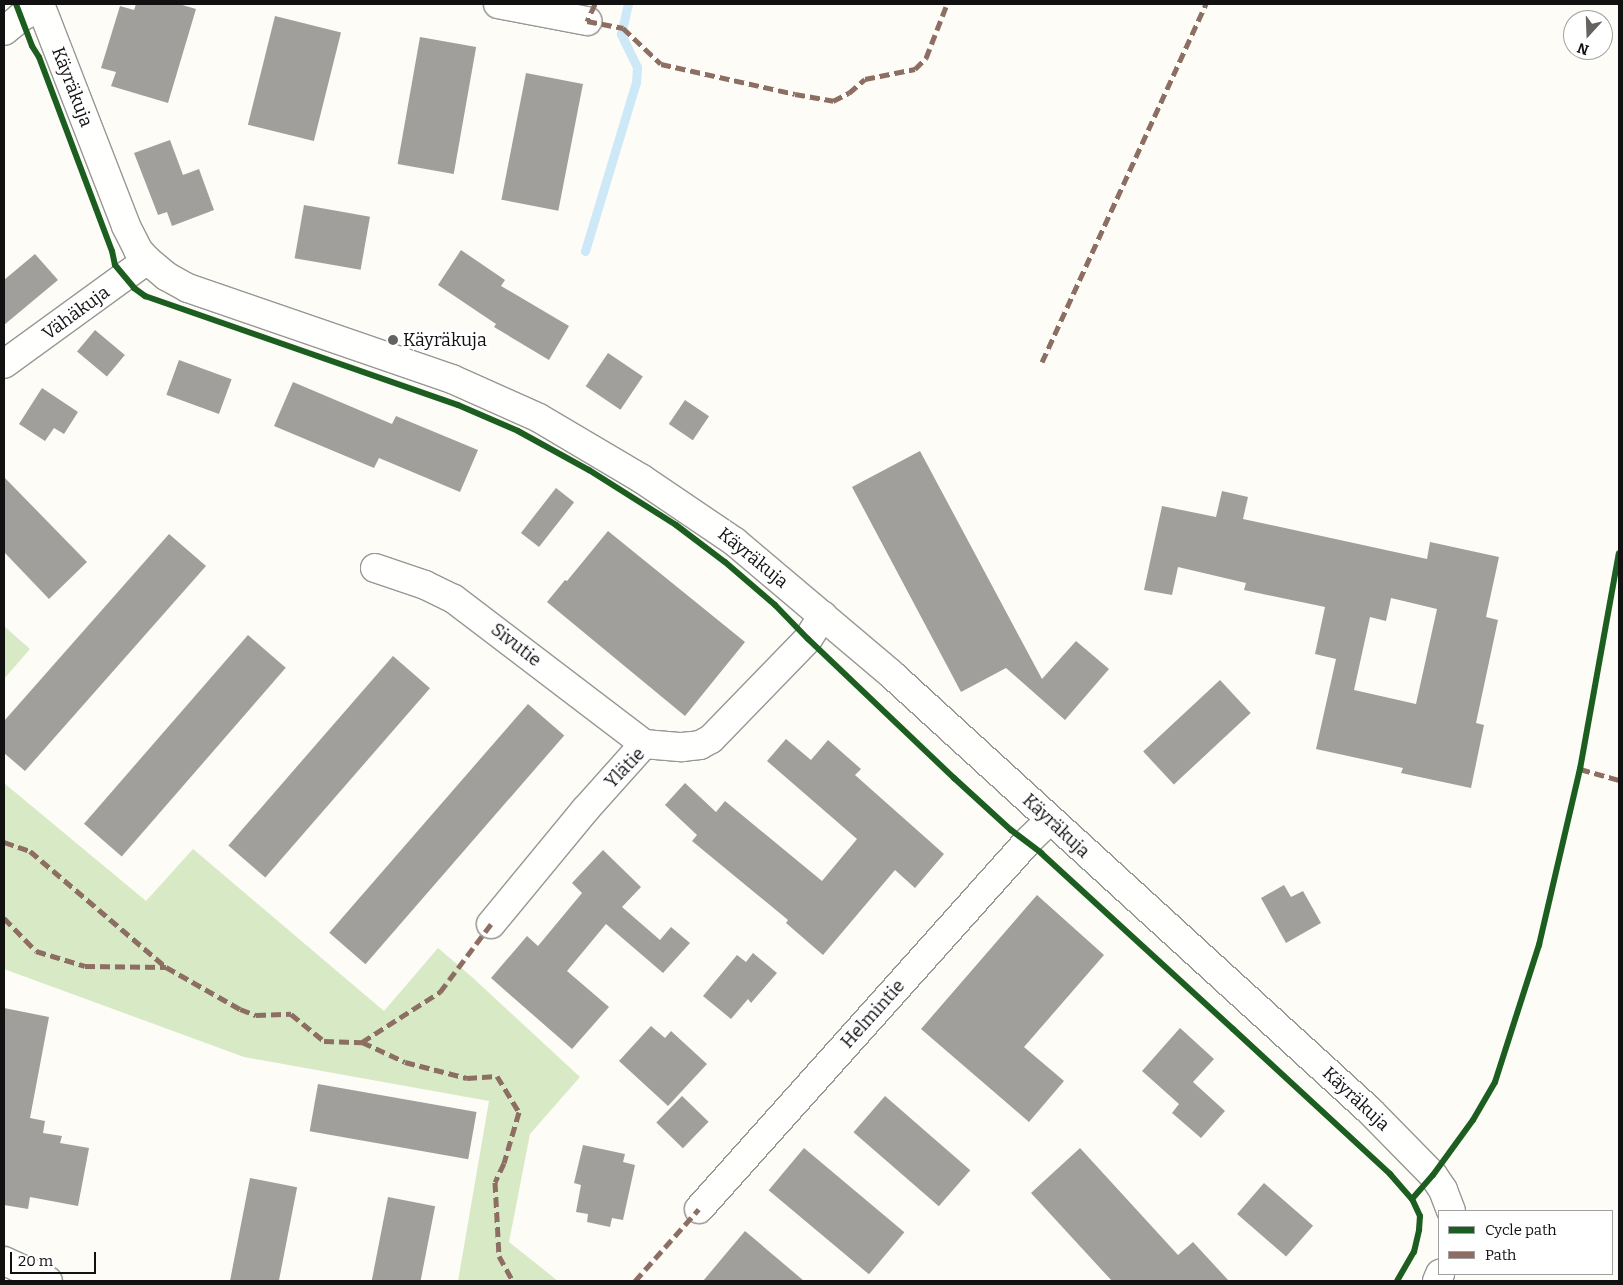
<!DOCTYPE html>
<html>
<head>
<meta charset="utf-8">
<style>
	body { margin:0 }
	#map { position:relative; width:1623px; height:1285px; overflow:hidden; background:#fdfcf7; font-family:Bitter,serif }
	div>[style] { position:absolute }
	.forest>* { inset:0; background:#d8eac5 }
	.stream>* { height:9px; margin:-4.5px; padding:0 4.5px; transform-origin:4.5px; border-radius:4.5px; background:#cde8f7 }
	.building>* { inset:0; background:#a19f9c; transform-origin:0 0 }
	.roads { filter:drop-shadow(1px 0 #979795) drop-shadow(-1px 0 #979795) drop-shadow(0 1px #979795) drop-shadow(0 -1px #979795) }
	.minor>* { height:28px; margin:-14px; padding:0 14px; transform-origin:14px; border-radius:14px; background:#fffffe }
	.quiet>* { height:5px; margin-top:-2.5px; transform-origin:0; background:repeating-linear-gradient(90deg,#8d6e63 0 10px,transparent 0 15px) }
	.cycleway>* { height:6px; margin:-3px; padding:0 3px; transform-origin:3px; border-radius:3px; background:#1b5e20 }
	.dots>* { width:14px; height:14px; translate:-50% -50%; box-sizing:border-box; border:2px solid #fff; border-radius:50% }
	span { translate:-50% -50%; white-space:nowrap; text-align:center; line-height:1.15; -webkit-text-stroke:5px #fff; paint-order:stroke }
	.street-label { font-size:18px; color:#111 }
	.poi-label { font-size:18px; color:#111 }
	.left { translate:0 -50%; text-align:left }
	.frame { position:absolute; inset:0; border:5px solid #111; pointer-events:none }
	.legend { position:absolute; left:1438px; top:1210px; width:175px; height:65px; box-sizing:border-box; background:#fff; border:1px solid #a0a0a0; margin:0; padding:6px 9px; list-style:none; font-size:15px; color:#111 }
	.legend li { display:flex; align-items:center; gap:10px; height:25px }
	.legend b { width:25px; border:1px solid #a0a0a0 }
	.north { position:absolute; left:1563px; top:10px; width:50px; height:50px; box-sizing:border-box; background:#fff; border:1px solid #a0a0a0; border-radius:50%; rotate:200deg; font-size:14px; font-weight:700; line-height:20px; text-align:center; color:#111 }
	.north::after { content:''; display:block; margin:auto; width:18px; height:22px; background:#646362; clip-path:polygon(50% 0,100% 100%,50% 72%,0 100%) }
	.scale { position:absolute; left:10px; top:1252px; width:86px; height:22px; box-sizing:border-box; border:2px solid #111; border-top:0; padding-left:6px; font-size:15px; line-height:18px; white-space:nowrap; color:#111; -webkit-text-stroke:4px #fff; paint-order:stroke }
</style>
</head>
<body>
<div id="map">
	<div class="forest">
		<i style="clip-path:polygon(4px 626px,30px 649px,4px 679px)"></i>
		<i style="clip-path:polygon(4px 783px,146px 901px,193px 849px,384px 1011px,438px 948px,472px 977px,580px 1077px,530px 1134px,509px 1242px,558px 1281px,458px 1281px,489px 1101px,244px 1057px,4px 969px)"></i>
	</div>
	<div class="stream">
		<i style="left:585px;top:251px;width:177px;rotate:-73.2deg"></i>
		<i style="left:636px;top:82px;width:15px;rotate:-86deg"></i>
		<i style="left:637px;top:67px;width:37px;rotate:-116deg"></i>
		<i style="left:621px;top:34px;width:31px;rotate:-77deg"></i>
	</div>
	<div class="building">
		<i style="clip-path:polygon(136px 4px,179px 4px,196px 9px,168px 103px,111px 86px,116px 72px,101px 68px,120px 6px,134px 10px)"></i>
		<i style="left:275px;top:16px;width:68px;height:112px;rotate:14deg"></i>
		<i style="left:420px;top:37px;width:57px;height:129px;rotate:10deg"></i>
		<i style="left:526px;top:73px;width:58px;height:129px;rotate:11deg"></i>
		<i style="clip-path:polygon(170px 140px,183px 175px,199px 169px,214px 210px,172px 226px,167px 212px,158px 215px,134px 153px)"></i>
		<i style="left:304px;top:205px;width:67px;height:54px;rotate:10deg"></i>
		<i style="clip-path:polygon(461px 250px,505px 280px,501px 286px,569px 326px,549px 360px,494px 327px,496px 324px,438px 285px)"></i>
		<i style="clip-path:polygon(35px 254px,58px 280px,4px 325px,4px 280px)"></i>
		<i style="left:95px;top:330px;width:39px;height:28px;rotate:40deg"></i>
		<i style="left:608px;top:353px;width:42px;height:40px;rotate:34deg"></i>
		<i style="left:179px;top:360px;width:56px;height:37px;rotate:20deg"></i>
		<i style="clip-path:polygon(293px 382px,392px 424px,396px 416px,478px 450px,460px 492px,379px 458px,374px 468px,274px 426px)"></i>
		<i style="clip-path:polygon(42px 388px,78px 412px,64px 434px,54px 428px,45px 441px,19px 424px)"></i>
		<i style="left:685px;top:400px;width:29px;height:29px;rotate:34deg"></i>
		<i style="clip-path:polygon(920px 451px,1042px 679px,1076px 641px,1109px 669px,1065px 720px,1006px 668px,961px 692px,852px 487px)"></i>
		<i style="clip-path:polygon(4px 477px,87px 562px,49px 599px,4px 552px)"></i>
		<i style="left:556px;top:488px;width:23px;height:57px;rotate:38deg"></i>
		<i style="clip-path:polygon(evenodd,1222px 491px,1248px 497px,1243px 519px,1427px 559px,1430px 542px,1499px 557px,1486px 617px,1498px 620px,1476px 723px,1484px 725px,1471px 788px,1401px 773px,1403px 768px,1316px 749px,1336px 659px,1315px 654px,1325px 607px,1244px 590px,1246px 583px,1178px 567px,1172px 595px,1144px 590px,1162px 506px,1216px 517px,1222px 491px,1391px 598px,1437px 609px,1416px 704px,1354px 690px,1370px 617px,1386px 621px,1391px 598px)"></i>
		<i style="clip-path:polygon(608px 531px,745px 642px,685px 716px,547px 602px,565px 580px,567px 581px)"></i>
		<i style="clip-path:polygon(169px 534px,206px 566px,25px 771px,4px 753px,4px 721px)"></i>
		<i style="left:248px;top:635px;width:50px;height:250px;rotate:41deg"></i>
		<i style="left:393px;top:656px;width:49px;height:251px;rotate:41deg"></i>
		<i style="left:1220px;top:680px;width:45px;height:105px;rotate:47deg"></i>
		<i style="left:528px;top:704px;width:48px;height:303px;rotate:41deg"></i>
		<i style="clip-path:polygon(786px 739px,811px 760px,828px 740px,861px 769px,855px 775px,944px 854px,915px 888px,895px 870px,823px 955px,786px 923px,788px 920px,692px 841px,697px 835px,665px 805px,685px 783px,716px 812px,725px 801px,822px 881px,857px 839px,767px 761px)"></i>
		<i style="clip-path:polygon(603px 850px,641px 887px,622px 907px,660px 940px,671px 927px,690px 943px,663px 973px,606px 924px,567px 971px,609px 1007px,572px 1049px,491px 978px,527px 936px,538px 946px,582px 893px,572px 883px)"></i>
		<i style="clip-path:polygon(1284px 885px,1291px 897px,1303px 891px,1321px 923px,1286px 943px,1261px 898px)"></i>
		<i style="clip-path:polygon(1037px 895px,1104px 955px,1024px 1047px,1064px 1081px,1029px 1122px,921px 1029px)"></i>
		<i style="clip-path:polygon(753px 953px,777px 973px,751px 1003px,748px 999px,731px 1019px,703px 996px,737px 955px,746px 962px)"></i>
		<i style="clip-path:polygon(4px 1008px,49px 1017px,30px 1118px,45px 1121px,43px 1133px,62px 1136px,60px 1143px,89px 1148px,78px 1206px,30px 1197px,28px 1209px,4px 1205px)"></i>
		<i style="clip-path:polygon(651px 1026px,665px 1038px,671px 1031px,707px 1064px,668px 1106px,619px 1061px)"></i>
		<i style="clip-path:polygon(1180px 1028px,1214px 1059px,1193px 1082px,1225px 1111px,1201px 1138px,1172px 1113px,1179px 1104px,1142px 1071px)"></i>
		<i style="left:318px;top:1084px;width:161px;height:48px;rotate:10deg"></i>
		<i style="left:682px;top:1096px;width:37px;height:37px;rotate:44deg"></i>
		<i style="left:885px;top:1096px;width:113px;height:48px;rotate:41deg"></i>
		<i style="clip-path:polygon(583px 1145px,625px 1154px,623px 1162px,635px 1165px,623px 1220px,612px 1218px,610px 1227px,587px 1222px,588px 1214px,576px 1212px,581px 1185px,574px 1183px)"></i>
		<i style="left:804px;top:1148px;width:131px;height:55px;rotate:40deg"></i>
		<i style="clip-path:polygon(1080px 1148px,1178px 1255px,1193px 1242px,1229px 1281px,1112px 1281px,1031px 1193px)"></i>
		<i style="left:250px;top:1178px;width:48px;height:105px;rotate:11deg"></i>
		<i style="left:1264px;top:1183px;width:65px;height:41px;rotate:41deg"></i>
		<i style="left:388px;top:1197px;width:48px;height:86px;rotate:11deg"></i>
		<i style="clip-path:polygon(745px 1231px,804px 1281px,703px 1281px)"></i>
	</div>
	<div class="roads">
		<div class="minor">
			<i style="left:40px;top:4px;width:238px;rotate:68.8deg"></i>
			<i style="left:126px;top:226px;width:27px;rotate:63deg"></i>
			<i style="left:138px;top:250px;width:13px;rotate:48deg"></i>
			<i style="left:147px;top:260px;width:25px;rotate:40deg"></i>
			<i style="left:166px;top:276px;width:25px;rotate:29deg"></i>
			<i style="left:188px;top:288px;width:279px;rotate:19deg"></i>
			<i style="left:452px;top:379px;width:95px;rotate:24.1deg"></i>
			<i style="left:539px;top:418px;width:120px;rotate:30.6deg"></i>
			<i style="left:642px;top:479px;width:112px;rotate:34.1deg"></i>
			<i style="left:735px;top:542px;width:203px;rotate:40.2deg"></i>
			<i style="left:890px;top:673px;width:650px;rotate:42.38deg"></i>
			<i style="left:1370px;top:1111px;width:90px;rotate:45.5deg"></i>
			<i style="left:1433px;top:1175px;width:18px;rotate:56deg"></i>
			<i style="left:1443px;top:1190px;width:22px;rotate:69deg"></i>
			<i style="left:498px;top:4px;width:91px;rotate:10.8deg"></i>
			<i style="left:4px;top:31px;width:22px;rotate:-39deg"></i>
			<i style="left:21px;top:17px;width:22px;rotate:-27deg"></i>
			<i style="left:4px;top:364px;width:177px;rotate:-36deg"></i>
			<i style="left:375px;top:568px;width:53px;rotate:18.8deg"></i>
			<i style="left:425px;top:585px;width:32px;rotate:26deg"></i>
			<i style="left:454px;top:599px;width:239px;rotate:37.3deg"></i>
			<i style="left:491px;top:924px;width:148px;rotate:-50.5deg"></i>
			<i style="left:585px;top:810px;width:89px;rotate:-48.2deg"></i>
			<i style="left:644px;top:744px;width:38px;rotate:5deg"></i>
			<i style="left:682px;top:747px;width:18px;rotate:-6deg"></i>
			<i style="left:700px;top:745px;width:13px;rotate:-29deg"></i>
			<i style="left:711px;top:739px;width:139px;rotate:-45.9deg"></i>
			<i style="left:808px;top:639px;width:28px;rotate:-58deg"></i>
			<i style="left:699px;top:1209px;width:492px;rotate:-48.2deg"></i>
			<i style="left:1027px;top:842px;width:32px;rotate:-44deg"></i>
			<i style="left:4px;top:1261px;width:48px;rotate:24.4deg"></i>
			<i style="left:1437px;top:1281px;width:8px;rotate:-67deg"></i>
		</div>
	</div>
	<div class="quiet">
		<i style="left:595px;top:4px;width:19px;rotate:115deg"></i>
		<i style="left:587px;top:21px;width:37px;rotate:11deg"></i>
		<i style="left:623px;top:28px;width:52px;rotate:43.5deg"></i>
		<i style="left:661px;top:64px;width:137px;rotate:12.6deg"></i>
		<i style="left:795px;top:94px;width:39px;rotate:10deg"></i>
		<i style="left:833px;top:101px;width:18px;rotate:-27deg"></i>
		<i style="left:849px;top:93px;width:21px;rotate:-41deg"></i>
		<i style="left:865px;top:79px;width:51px;rotate:-11.3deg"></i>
		<i style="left:915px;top:69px;width:16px;rotate:-45deg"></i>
		<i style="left:926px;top:58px;width:58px;rotate:-68.7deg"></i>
		<i style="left:1042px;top:362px;width:394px;rotate:-65.4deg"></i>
		<i style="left:1580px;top:769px;width:41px;rotate:15.8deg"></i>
		<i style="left:4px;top:842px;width:28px;rotate:19deg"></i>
		<i style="left:30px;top:851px;width:179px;rotate:40.5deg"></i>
		<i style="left:166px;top:967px;width:85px;rotate:29.6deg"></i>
		<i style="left:240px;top:1009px;width:17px;rotate:21deg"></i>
		<i style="left:256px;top:1015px;width:35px;rotate:-2deg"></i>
		<i style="left:291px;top:1014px;width:43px;rotate:39.3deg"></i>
		<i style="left:324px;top:1041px;width:38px;rotate:2deg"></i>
		<i style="left:362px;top:1042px;width:47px;rotate:24.9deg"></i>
		<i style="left:405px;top:1062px;width:64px;rotate:14.5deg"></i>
		<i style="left:467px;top:1078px;width:30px;rotate:-4deg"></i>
		<i style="left:497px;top:1076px;width:42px;rotate:58.6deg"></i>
		<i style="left:519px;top:1112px;width:53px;rotate:106.4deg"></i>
		<i style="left:504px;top:1163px;width:21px;rotate:115deg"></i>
		<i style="left:495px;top:1182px;width:74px;rotate:86.9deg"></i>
		<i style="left:499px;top:1256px;width:29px;rotate:61deg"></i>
		<i style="left:4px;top:918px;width:46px;rotate:45.9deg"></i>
		<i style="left:36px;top:951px;width:51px;rotate:17deg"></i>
		<i style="left:85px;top:966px;width:81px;rotate:0.7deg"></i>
		<i style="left:362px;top:1042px;width:93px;rotate:-32.7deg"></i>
		<i style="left:440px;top:992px;width:85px;rotate:-53.1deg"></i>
		<i style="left:635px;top:1281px;width:96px;rotate:-48.4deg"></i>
	</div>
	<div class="cycleway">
		<i style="left:16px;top:4px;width:45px;rotate:69.1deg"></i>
		<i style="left:32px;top:46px;width:13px;rotate:58deg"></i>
		<i style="left:39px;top:57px;width:207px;rotate:69.4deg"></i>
		<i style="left:112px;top:251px;width:14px;rotate:78deg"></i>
		<i style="left:115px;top:265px;width:30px;rotate:50deg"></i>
		<i style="left:134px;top:288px;width:14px;rotate:36deg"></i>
		<i style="left:145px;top:296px;width:331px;rotate:19.2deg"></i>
		<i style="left:458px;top:405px;width:65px;rotate:23.4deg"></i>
		<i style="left:518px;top:431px;width:81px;rotate:28.8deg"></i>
		<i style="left:589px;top:470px;width:103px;rotate:32.3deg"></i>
		<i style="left:676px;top:525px;width:61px;rotate:37.1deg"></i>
		<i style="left:725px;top:562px;width:66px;rotate:40.7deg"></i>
		<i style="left:775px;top:605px;width:47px;rotate:45.9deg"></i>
		<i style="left:808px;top:639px;width:202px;rotate:43.6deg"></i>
		<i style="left:954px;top:778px;width:77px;rotate:42.4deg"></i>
		<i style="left:1011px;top:830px;width:38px;rotate:37deg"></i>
		<i style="left:1041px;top:853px;width:260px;rotate:42.5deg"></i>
		<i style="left:1233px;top:1029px;width:214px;rotate:42.7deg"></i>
		<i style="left:1390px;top:1174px;width:33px;rotate:49deg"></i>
		<i style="left:1397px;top:1281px;width:34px;rotate:-60deg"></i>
		<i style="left:1414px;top:1252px;width:23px;rotate:-77deg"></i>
		<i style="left:1419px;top:1230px;width:14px;rotate:-86deg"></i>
		<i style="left:1420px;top:1216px;width:19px;rotate:-115deg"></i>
		<i style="left:1412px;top:1199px;width:32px;rotate:-49deg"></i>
		<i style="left:1433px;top:1175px;width:68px;rotate:-54deg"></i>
		<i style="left:1473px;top:1120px;width:44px;rotate:-59.9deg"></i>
		<i style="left:1495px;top:1082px;width:144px;rotate:-72.2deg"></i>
		<i style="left:1539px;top:945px;width:181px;rotate:-76.9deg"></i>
		<i style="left:1580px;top:769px;width:219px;rotate:-79.8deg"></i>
	</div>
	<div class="dots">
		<i style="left:393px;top:340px;background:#646362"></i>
	</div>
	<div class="street-label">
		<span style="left:72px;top:87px;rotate:69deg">Käyräkuja</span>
		<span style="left:76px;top:313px;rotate:-36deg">Vähäkuja</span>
		<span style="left:753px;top:558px;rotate:39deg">Käyräkuja</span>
		<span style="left:516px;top:645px;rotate:38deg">Sivutie</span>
		<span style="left:625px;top:768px;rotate:-46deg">Ylätie</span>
		<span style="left:1056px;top:826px;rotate:43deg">Käyräkuja</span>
		<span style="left:873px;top:1014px;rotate:-48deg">Helmintie</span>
		<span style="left:1356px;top:1099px;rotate:43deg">Käyräkuja</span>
	</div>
	<div class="poi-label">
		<span class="left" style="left:403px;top:340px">Käyräkuja</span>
	</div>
	<div class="frame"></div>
	<ul class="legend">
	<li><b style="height:6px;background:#1b5e20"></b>Cycle path</li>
	<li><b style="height:6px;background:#8d6e63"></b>Path</li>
	</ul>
	<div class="north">N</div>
	<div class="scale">20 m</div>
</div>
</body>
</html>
